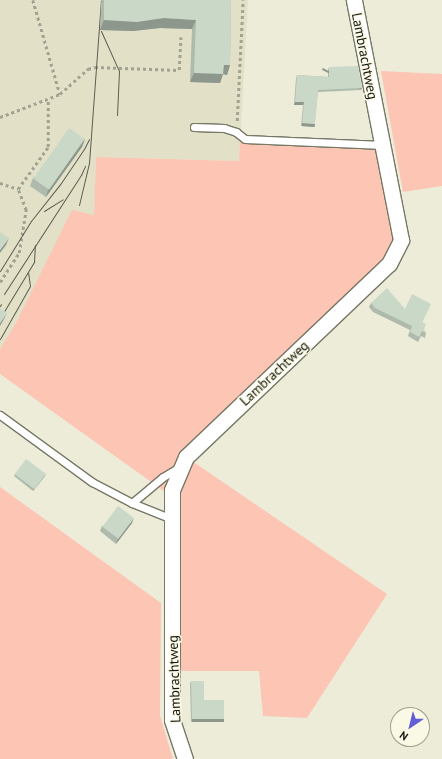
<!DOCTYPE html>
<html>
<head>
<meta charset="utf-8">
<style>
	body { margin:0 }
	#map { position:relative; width:442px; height:759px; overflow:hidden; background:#ececd9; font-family:"PT Sans",sans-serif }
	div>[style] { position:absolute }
	.built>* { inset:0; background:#e2e1c7 }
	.green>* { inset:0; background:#fcc5b4 }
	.path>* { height:2.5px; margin-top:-1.25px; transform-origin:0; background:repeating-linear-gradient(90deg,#a2a293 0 3px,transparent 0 6px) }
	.roads { filter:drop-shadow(1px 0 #776) drop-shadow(-1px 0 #776) drop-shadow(0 1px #776) drop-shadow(0 -1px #776) }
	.lane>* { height:7px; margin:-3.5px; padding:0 3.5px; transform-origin:3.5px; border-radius:3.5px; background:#fff }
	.street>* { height:15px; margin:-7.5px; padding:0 7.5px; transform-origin:7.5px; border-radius:7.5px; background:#fff }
	.tram>* { height:1px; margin:-0.5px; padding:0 0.5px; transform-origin:0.5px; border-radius:0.5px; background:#5c5c51 }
	.wall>* { inset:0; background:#aebaac }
	.shaded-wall>* { inset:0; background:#8d978c; transform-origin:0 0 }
	.building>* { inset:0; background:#cad8c8; transform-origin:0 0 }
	span { translate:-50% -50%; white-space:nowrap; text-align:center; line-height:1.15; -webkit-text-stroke:3px #f9f9e6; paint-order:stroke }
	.street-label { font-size:14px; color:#171710 }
	.north { position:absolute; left:390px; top:707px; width:40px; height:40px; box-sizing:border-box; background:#f9f9e6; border:1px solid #9f9f90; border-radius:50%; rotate:215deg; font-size:11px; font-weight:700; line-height:16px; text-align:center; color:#171710 }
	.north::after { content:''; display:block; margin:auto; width:14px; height:18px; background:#625ed7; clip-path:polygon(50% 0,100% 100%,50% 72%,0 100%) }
</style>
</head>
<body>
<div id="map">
	<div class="built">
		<i style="clip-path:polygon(0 0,248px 0,239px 161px,96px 157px,94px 215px,18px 319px,0 349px)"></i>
	</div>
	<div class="green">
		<i style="clip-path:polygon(381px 71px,442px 74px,442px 186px,403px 192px)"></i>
		<i style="clip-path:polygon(240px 141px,379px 150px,396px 238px,385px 258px,182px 456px,168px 494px,0 374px,0 349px,18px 319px,72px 210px,94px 215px,96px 157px,239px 161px)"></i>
		<i style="clip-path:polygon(189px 459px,387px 594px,307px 718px,263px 716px,259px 671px,176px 671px,175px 506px)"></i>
		<i style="clip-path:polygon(0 487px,161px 603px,160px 716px,173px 759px,0 759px)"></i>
	</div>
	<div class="path">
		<i style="left:33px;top:0;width:98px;rotate:74deg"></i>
		<i style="left:0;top:117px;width:64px;rotate:-21deg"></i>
		<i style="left:60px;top:94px;width:38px;rotate:-42deg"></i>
		<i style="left:88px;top:69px;width:7px;rotate:-16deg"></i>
		<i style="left:95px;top:67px;width:84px;rotate:2deg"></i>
		<i style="left:179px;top:70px;width:33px;rotate:-87deg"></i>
		<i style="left:237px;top:121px;width:121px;rotate:-87.2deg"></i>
		<i style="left:0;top:183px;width:19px;rotate:18deg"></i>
		<i style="left:18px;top:189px;width:52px;rotate:-54.5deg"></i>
		<i style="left:48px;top:147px;width:48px;rotate:-90deg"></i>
		<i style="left:0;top:282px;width:35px;rotate:-57deg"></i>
		<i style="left:19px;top:253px;width:44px;rotate:-80.8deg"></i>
		<i style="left:26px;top:210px;width:22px;rotate:-111deg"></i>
	</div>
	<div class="roads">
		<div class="lane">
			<i style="left:194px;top:127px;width:30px;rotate:2deg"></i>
			<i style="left:224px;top:128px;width:13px;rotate:18deg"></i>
			<i style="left:236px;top:132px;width:11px;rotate:38deg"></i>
			<i style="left:245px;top:139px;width:138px;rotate:2.5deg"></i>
			<i style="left:0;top:415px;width:114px;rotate:36.1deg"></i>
			<i style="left:92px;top:482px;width:45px;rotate:27.7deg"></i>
			<i style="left:132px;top:503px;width:43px;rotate:21.8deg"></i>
			<i style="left:132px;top:503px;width:40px;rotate:-40deg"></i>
			<i style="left:163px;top:477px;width:17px;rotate:-31deg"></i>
		</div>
		<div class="street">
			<i style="left:185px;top:759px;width:41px;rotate:-108.4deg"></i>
			<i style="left:172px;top:720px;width:230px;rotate:-90deg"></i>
			<i style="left:172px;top:490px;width:36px;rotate:-67deg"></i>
			<i style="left:186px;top:457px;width:280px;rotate:-43.6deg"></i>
			<i style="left:389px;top:264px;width:27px;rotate:-63deg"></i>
			<i style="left:401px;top:240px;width:245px;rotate:-101.1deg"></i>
		</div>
	</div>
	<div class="tram">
		<i style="left:101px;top:31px;width:44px;rotate:65.8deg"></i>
		<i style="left:119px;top:71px;width:44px;rotate:92.6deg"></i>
		<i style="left:79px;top:205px;width:43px;rotate:-76.6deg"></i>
		<i style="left:89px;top:163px;width:163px;rotate:-85.8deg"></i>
		<i style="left:44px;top:211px;width:22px;rotate:-32deg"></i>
		<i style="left:0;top:271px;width:59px;rotate:-58.2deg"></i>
		<i style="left:31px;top:221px;width:48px;rotate:-51.7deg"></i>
		<i style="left:61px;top:183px;width:41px;rotate:-55.9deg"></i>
		<i style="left:84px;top:149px;width:11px;rotate:-63deg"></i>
		<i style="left:4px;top:294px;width:142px;rotate:-57.1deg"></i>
		<i style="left:81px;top:175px;width:10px;rotate:-66deg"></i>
		<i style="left:0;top:306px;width:2px;rotate:-63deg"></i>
		<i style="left:0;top:318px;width:66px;rotate:-58.7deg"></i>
		<i style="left:34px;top:262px;width:17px;rotate:-87deg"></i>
		<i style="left:0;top:339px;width:61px;rotate:-60.5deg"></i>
		<i style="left:30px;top:286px;width:14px;rotate:-98deg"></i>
	</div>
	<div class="wall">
		<i style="clip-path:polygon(102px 0,231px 0,230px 65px,227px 75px,223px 74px,220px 83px,190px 82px,192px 29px,160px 28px,133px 31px,100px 30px,101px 3px)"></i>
		<i style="clip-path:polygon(329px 67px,361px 90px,318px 92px,314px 127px,301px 126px,303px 105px,294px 105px,296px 78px,297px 75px,328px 77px,328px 70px)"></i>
		<i style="clip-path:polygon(85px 139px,82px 147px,46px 197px,30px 186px,33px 178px)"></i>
		<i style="clip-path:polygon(371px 303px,405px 309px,429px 308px,422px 322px,424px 330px,426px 333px,425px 338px,421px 336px,418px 342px,408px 336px,410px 330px,373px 312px,369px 307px)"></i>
		<i style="clip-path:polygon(15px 474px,45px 476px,33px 491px,14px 476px)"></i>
		<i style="clip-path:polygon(132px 523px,116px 544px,100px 531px,102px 526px)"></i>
		<i style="clip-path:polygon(191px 681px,204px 700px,224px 719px,223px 722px,191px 722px,190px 684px)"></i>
	</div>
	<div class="shaded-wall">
		<i style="clip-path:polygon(164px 18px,196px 20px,192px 29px,160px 28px,133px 31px,100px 30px,104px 20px)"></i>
		<i style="clip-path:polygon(224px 65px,230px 65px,227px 75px,223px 74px,220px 83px,190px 82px,194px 73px)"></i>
		<i style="left:362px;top:88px;width:2px;height:44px;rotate:117deg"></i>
		<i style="clip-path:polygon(295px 102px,304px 102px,303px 105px,294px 105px)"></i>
		<i style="left:302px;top:123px;width:13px;height:3px;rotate:4deg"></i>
		<i style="clip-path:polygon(85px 139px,82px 147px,46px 197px,48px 190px)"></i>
		<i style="clip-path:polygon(9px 238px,6px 245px,0 253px,0 250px)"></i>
		<i style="clip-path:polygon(7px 313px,4px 319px,0 326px,0 323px)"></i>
		<i style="clip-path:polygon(46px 474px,45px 476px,33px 491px,34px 488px)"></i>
		<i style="clip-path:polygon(134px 518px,132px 523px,116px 544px,118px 539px)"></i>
		<i style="left:192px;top:719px;width:32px;height:3px"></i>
	</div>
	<div class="building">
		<i style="clip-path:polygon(104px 0,231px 0,230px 65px,224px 65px,223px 74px,194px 73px,196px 20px,164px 18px,137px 22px,104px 20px)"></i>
		<i style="clip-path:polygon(358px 66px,362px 88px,318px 90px,315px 124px,302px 123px,304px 102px,295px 102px,297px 75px,329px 77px,329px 67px)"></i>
		<i style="left:69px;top:128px;width:19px;height:62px;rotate:35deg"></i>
		<i style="clip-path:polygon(0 232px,9px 238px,0 250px)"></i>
		<i style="clip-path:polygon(387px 288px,405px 309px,412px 294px,431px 304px,422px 322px,426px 324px,424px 329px,426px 333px,422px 331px,419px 337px,410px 332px,412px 326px,375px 308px,371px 303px)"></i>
		<i style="clip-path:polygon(0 308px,7px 313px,0 323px)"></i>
		<i style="left:26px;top:459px;width:25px;height:19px;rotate:37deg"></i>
		<i style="left:118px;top:506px;width:20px;height:26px;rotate:37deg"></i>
		<i style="clip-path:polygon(191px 681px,204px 681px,204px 700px,224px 700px,224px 719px,192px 719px)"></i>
	</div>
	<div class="street-label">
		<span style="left:365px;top:56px;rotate:79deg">Lambrachtweg</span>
		<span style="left:274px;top:373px;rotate:-43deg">Lambrachtweg</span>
		<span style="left:174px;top:679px;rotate:-92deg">Lambrachtweg</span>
	</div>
	<div class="north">N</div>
</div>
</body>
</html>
